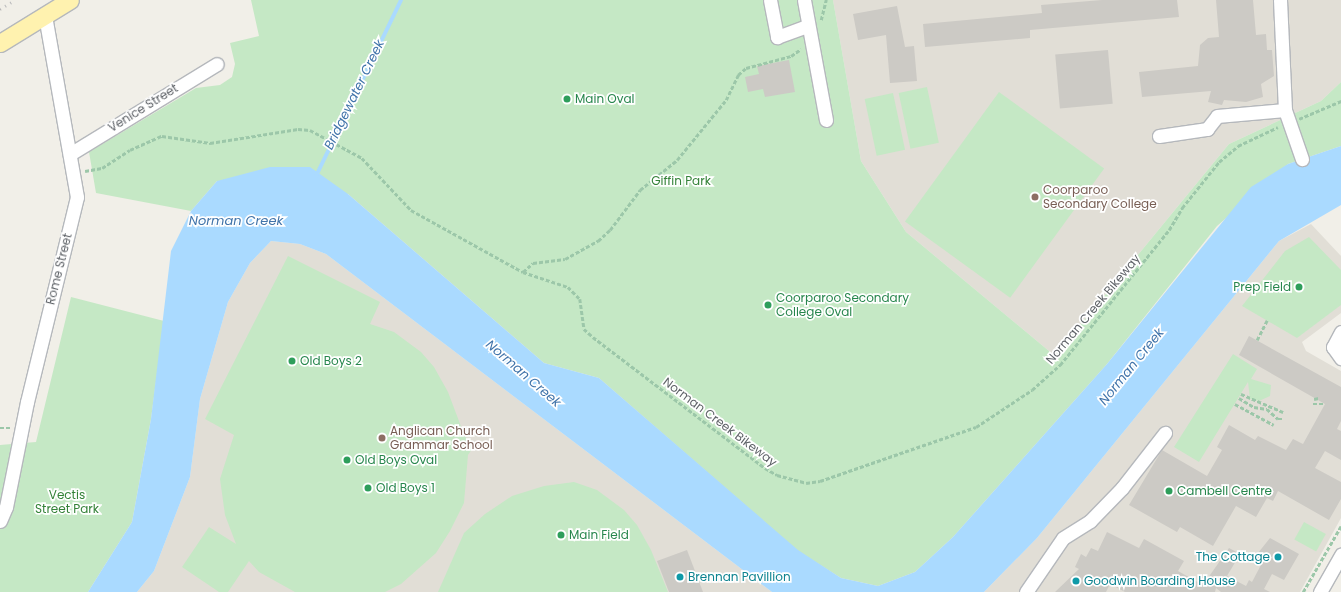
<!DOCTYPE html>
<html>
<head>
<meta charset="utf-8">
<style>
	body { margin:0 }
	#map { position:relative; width:1341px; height:592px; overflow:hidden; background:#f1efe8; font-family:Poppins,sans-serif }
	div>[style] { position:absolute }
	.education>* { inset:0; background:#e1ded6 }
	.green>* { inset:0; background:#c5e8c5; transform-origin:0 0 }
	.water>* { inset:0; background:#aadaff }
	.stream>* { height:4px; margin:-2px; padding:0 2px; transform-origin:2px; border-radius:2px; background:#aadaff }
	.building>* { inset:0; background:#cccac5; transform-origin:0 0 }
	.path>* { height:2.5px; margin-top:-1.25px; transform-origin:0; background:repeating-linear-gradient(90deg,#9cc7a9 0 4px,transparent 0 6px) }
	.roads { filter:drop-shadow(1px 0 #b5b8bc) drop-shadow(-1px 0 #b5b8bc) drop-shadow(0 1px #b5b8bc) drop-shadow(0 -1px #b5b8bc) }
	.minor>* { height:13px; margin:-6.5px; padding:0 6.5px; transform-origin:6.5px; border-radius:6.5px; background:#fff }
	.major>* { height:17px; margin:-8.5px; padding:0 8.5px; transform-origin:8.5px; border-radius:8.5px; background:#fff2af }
	.rail>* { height:3px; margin-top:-1.5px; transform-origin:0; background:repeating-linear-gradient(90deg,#b6b7b8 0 1px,transparent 0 6px) }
	.dots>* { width:11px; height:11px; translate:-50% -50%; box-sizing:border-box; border:2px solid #fff; border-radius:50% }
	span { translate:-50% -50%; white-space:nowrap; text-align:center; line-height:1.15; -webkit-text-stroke:3.5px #fff; paint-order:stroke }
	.leisure-label { font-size:12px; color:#27864d }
	.left { translate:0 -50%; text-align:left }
	.right { translate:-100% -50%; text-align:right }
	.street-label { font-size:12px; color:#5f6368 }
	.park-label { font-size:12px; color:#348238 }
	.education-label { font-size:12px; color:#785e54 }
	.culture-label { font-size:12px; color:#0d838f }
	.water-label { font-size:13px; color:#4174aa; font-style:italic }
</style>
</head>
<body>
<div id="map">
	<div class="education">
		<i style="clip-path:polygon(833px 0,1341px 0,1341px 82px,1321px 101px,1229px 144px,1055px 356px,906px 232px,861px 161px)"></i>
		<i style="clip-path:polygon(1311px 224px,1341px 256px,1341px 313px,1302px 342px,1306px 351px,1341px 371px,1341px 518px,1300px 592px,984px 592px,1037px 538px,1279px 241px)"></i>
		<i style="clip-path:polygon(271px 241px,300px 244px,326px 254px,772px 592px,137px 592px,154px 571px,190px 477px,200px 399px,228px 302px,250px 263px)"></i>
	</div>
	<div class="green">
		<i style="clip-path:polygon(251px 0,833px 0,861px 161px,906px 232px,1055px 356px,1229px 144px,1321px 101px,1341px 82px,1341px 146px,1288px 164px,1217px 226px,1107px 364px,953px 537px,915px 572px,878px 586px,841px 578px,798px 551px,599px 378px,544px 363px,348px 194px,217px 181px,191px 211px,96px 193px,89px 152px,196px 88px,220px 85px,232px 77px,235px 64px,230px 43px,259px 36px)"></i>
		<i style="left:927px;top:87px;width:57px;height:29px;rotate:78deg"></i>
		<i style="left:999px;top:92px;width:130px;height:160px;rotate:36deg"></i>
		<i style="left:893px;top:93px;width:58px;height:29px;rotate:78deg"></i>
		<i style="clip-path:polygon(1309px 237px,1341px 270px,1341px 305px,1297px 338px,1242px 306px,1285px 251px)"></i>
		<i style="clip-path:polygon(288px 256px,380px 302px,370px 324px,394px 332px,421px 352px,434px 367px,448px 392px,465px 437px,476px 443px,468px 455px,464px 503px,450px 531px,436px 553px,401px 584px,385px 592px,295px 592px,259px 572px,249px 561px,228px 592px,219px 592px,182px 567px,209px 527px,236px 544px,225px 515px,220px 479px,234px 435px,205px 419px)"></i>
		<i style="clip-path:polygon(71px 297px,164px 321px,151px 419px,132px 522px,88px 592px,0 592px,0 445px,36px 442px)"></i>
		<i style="clip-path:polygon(1233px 354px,1257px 369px,1251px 379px,1271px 385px,1270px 396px,1259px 401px,1250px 399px,1248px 382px,1199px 462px,1174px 447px)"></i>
		<i style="clip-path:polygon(574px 482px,597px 490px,624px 510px,637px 525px,651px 550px,668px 592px,438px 592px,464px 533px,485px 514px,512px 496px,544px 486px)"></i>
		<i style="left:1304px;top:522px;width:25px;height:20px;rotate:29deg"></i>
	</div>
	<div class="water">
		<i style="clip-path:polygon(1341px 146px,1341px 205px,1279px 241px,1037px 538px,984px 592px,772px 592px,326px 254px,300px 244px,271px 241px,250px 263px,228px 302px,200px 399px,190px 477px,154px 571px,137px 592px,88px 592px,132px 522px,151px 419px,171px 251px,191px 211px,217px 181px,270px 167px,310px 167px,348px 194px,544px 363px,599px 378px,798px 550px,841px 578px,878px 586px,915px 572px,953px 537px,1107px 364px,1251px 187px,1288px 164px)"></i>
	</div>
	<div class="stream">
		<i style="left:316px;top:176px;width:195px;rotate:-64.2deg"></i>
	</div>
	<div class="building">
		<i style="clip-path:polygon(1102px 0,1177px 0,1179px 17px,1030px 30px,1030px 38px,925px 47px,923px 24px,1042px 13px,1041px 5px)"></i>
		<i style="clip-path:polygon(1216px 0,1253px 0,1256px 35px,1266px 34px,1267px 50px,1272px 50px,1274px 76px,1261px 84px,1263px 97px,1246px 102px,1224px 100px,1222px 105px,1208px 102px,1211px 91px,1142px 97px,1139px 72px,1198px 66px,1200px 45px,1208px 38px,1219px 37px)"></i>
		<i style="clip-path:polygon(897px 6px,905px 47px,914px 46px,917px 81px,890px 83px,886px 35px,858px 40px,853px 14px)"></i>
		<i style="left:1108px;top:50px;width:54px;height:53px;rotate:85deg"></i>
		<i style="clip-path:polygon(789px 60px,795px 92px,765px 97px,763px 89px,748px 92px,745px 77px,759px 74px,757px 66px)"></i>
		<i style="clip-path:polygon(1249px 336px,1341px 387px,1341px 421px,1337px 429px,1341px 431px,1341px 460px,1325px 451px,1315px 468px,1341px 482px,1341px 499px,1329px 520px,1278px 491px,1273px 501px,1267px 498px,1256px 517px,1236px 506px,1213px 546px,1180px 527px,1177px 532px,1129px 505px,1162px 450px,1207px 476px,1222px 450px,1217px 447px,1229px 425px,1255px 440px,1258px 436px,1286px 450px,1293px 439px,1303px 444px,1325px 404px,1239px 355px)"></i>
		<i style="clip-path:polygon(1107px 532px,1139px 548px,1144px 539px,1184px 561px,1178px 571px,1203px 585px,1229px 548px,1240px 554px,1227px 576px,1246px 586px,1249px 580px,1252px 582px,1262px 563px,1254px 558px,1270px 538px,1299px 554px,1284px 580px,1272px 574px,1264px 589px,1270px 592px,1221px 592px,1216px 588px,1215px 592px,1125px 592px,1110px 584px,1106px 592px,1055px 592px,1079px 569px,1075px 567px,1081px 554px,1086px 557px,1091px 548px,1098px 551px)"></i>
		<i style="clip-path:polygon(687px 550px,703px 592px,669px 592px,657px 561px)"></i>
	</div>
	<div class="path">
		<i style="left:821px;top:20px;width:21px;rotate:-76deg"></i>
		<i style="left:1299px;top:119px;width:46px;rotate:-23.2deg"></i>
		<i style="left:85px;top:171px;width:17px;rotate:-10deg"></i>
		<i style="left:102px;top:168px;width:33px;rotate:-33deg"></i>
		<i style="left:130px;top:150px;width:35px;rotate:-24deg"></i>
		<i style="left:162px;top:136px;width:49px;rotate:8.3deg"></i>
		<i style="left:210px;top:143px;width:89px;rotate:-9deg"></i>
		<i style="left:298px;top:129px;width:12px;rotate:5deg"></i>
		<i style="left:310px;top:130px;width:59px;rotate:28.3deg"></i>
		<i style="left:362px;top:158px;width:71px;rotate:46.7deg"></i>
		<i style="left:411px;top:210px;width:128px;rotate:29deg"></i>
		<i style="left:523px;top:272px;width:47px;rotate:18.4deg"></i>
		<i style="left:568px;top:287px;width:17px;rotate:45deg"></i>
		<i style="left:580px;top:299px;width:30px;rotate:82deg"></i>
		<i style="left:584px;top:329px;width:12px;rotate:42deg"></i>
		<i style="left:593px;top:337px;width:216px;rotate:37.3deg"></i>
		<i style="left:765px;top:468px;width:14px;rotate:30deg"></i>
		<i style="left:777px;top:475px;width:30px;rotate:15deg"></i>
		<i style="left:806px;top:483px;width:14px;rotate:-8deg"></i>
		<i style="left:820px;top:481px;width:165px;rotate:-19.1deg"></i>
		<i style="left:976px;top:427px;width:67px;rotate:-33.5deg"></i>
		<i style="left:1032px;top:390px;width:38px;rotate:-42deg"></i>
		<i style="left:1060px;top:365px;width:174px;rotate:-51.1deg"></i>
		<i style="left:1169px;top:230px;width:26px;rotate:-59deg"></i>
		<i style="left:1182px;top:208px;width:59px;rotate:-51.2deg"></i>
		<i style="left:1219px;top:162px;width:25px;rotate:-40deg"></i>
		<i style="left:1238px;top:146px;width:44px;rotate:-25.4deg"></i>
		<i style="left:523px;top:272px;width:13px;rotate:-42deg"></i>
		<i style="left:533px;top:263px;width:32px;rotate:-7deg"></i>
		<i style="left:565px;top:259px;width:38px;rotate:-29deg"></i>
		<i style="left:598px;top:241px;width:16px;rotate:-43deg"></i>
		<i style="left:610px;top:230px;width:50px;rotate:-53.1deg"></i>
		<i style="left:640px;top:190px;width:48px;rotate:-39deg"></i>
		<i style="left:677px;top:160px;width:77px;rotate:-50.8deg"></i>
		<i style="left:726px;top:100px;width:28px;rotate:-64deg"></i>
		<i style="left:738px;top:75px;width:11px;rotate:-41deg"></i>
		<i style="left:746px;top:68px;width:47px;rotate:-14.9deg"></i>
		<i style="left:791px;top:56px;width:12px;rotate:-35deg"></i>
		<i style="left:1257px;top:340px;width:22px;rotate:-63deg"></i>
		<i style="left:1241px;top:394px;width:46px;rotate:23.2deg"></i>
		<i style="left:1239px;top:398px;width:17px;rotate:31deg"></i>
		<i style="left:1254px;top:407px;width:13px;rotate:9deg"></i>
		<i style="left:1267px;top:409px;width:15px;rotate:42deg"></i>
		<i style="left:1278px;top:419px;width:6px"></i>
		<i style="left:1314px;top:399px;width:5px;rotate:-11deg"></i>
		<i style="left:1235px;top:404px;width:44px;rotate:28.3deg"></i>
		<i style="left:1313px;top:404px;width:12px"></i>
		<i style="left:0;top:428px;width:11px"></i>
		<i style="left:1303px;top:592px;width:76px;rotate:-60.1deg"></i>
	</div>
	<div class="roads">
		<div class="minor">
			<i style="left:770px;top:0;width:38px;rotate:79deg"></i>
			<i style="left:777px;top:37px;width:33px;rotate:-20deg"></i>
			<i style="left:804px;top:0;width:122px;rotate:79.6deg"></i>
			<i style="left:1285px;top:110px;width:52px;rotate:70.9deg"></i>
			<i style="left:1159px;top:136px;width:49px;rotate:-8.3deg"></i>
			<i style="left:1207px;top:129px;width:16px;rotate:-52deg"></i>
			<i style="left:1217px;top:116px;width:68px;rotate:-5deg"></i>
			<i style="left:1285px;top:110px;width:110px;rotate:-92.6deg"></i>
			<i style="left:70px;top:154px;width:172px;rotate:-31.5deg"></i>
			<i style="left:1341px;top:332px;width:17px;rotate:118deg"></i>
			<i style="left:1333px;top:347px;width:14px;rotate:54deg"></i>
			<i style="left:0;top:521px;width:15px;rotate:-67deg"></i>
			<i style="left:6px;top:507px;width:107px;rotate:-78.7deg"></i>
			<i style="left:27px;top:402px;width:211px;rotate:-76.3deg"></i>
			<i style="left:77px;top:197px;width:185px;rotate:-100deg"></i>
			<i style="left:1026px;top:592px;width:65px;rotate:-55.6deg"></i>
			<i style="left:1063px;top:538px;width:32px;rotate:-32deg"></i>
			<i style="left:1090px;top:521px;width:46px;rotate:-45.9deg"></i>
			<i style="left:1122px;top:488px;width:70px;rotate:-52deg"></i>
			<i style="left:1320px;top:592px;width:43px;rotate:-60.4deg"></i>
		</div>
		<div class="major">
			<i style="left:0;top:43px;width:82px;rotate:-31.6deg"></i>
		</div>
	</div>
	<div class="rail">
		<i style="left:0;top:9px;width:17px;rotate:-31deg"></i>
	</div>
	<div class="dots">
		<i style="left:567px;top:99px;background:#2e9e5b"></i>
		<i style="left:1035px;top:197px;background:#8d6e63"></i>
		<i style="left:1299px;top:287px;background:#2e9e5b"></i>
		<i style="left:768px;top:305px;background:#2e9e5b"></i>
		<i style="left:292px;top:361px;background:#2e9e5b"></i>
		<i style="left:382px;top:438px;background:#8d6e63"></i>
		<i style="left:347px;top:460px;background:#2e9e5b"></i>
		<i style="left:368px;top:488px;background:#2e9e5b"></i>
		<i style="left:1169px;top:491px;background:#2e9e5b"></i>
		<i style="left:561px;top:535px;background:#2e9e5b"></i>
		<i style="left:1278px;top:557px;background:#0f9aa8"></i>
		<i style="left:680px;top:577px;background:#0f9aa8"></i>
		<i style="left:1076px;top:581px;background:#0f9aa8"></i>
	</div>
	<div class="leisure-label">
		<span class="left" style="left:575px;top:99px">Main Oval</span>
		<span class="right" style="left:1291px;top:287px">Prep Field</span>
		<span class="left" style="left:776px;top:305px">Coorparoo Secondary<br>College Oval</span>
		<span class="left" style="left:300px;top:361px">Old Boys 2</span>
		<span class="left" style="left:355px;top:460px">Old Boys Oval</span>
		<span class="left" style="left:376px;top:488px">Old Boys 1</span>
		<span class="left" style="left:1177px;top:491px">Cambell Centre</span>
		<span class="left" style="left:569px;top:535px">Main Field</span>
	</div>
	<div class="street-label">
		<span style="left:143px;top:108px;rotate:-32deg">Venice Street</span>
		<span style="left:59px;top:269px;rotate:-76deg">Rome Street</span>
		<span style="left:1093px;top:309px;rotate:-50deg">Norman Creek Bikeway</span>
		<span style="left:720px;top:422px;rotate:37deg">Norman Creek Bikeway</span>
	</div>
	<div class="park-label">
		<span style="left:681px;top:181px">Giffin Park</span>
		<span style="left:67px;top:502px">Vectis<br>Street Park</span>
	</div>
	<div class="education-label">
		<span class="left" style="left:1043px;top:197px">Coorparoo<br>Secondary College</span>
		<span class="left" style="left:390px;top:438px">Anglican Church<br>Grammar School</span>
	</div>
	<div class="culture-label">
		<span class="right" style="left:1270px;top:557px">The Cottage</span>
		<span class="left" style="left:688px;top:577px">Brennan Pavillion</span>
		<span class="left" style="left:1084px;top:581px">Goodwin Boarding House</span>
	</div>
	<div class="water-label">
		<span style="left:355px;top:95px;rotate:-64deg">Bridgewater Creek</span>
		<span style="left:236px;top:221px">Norman Creek</span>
		<span style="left:1132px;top:367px;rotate:-51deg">Norman Creek</span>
		<span style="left:523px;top:374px;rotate:41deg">Norman Creek</span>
	</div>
</div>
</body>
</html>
